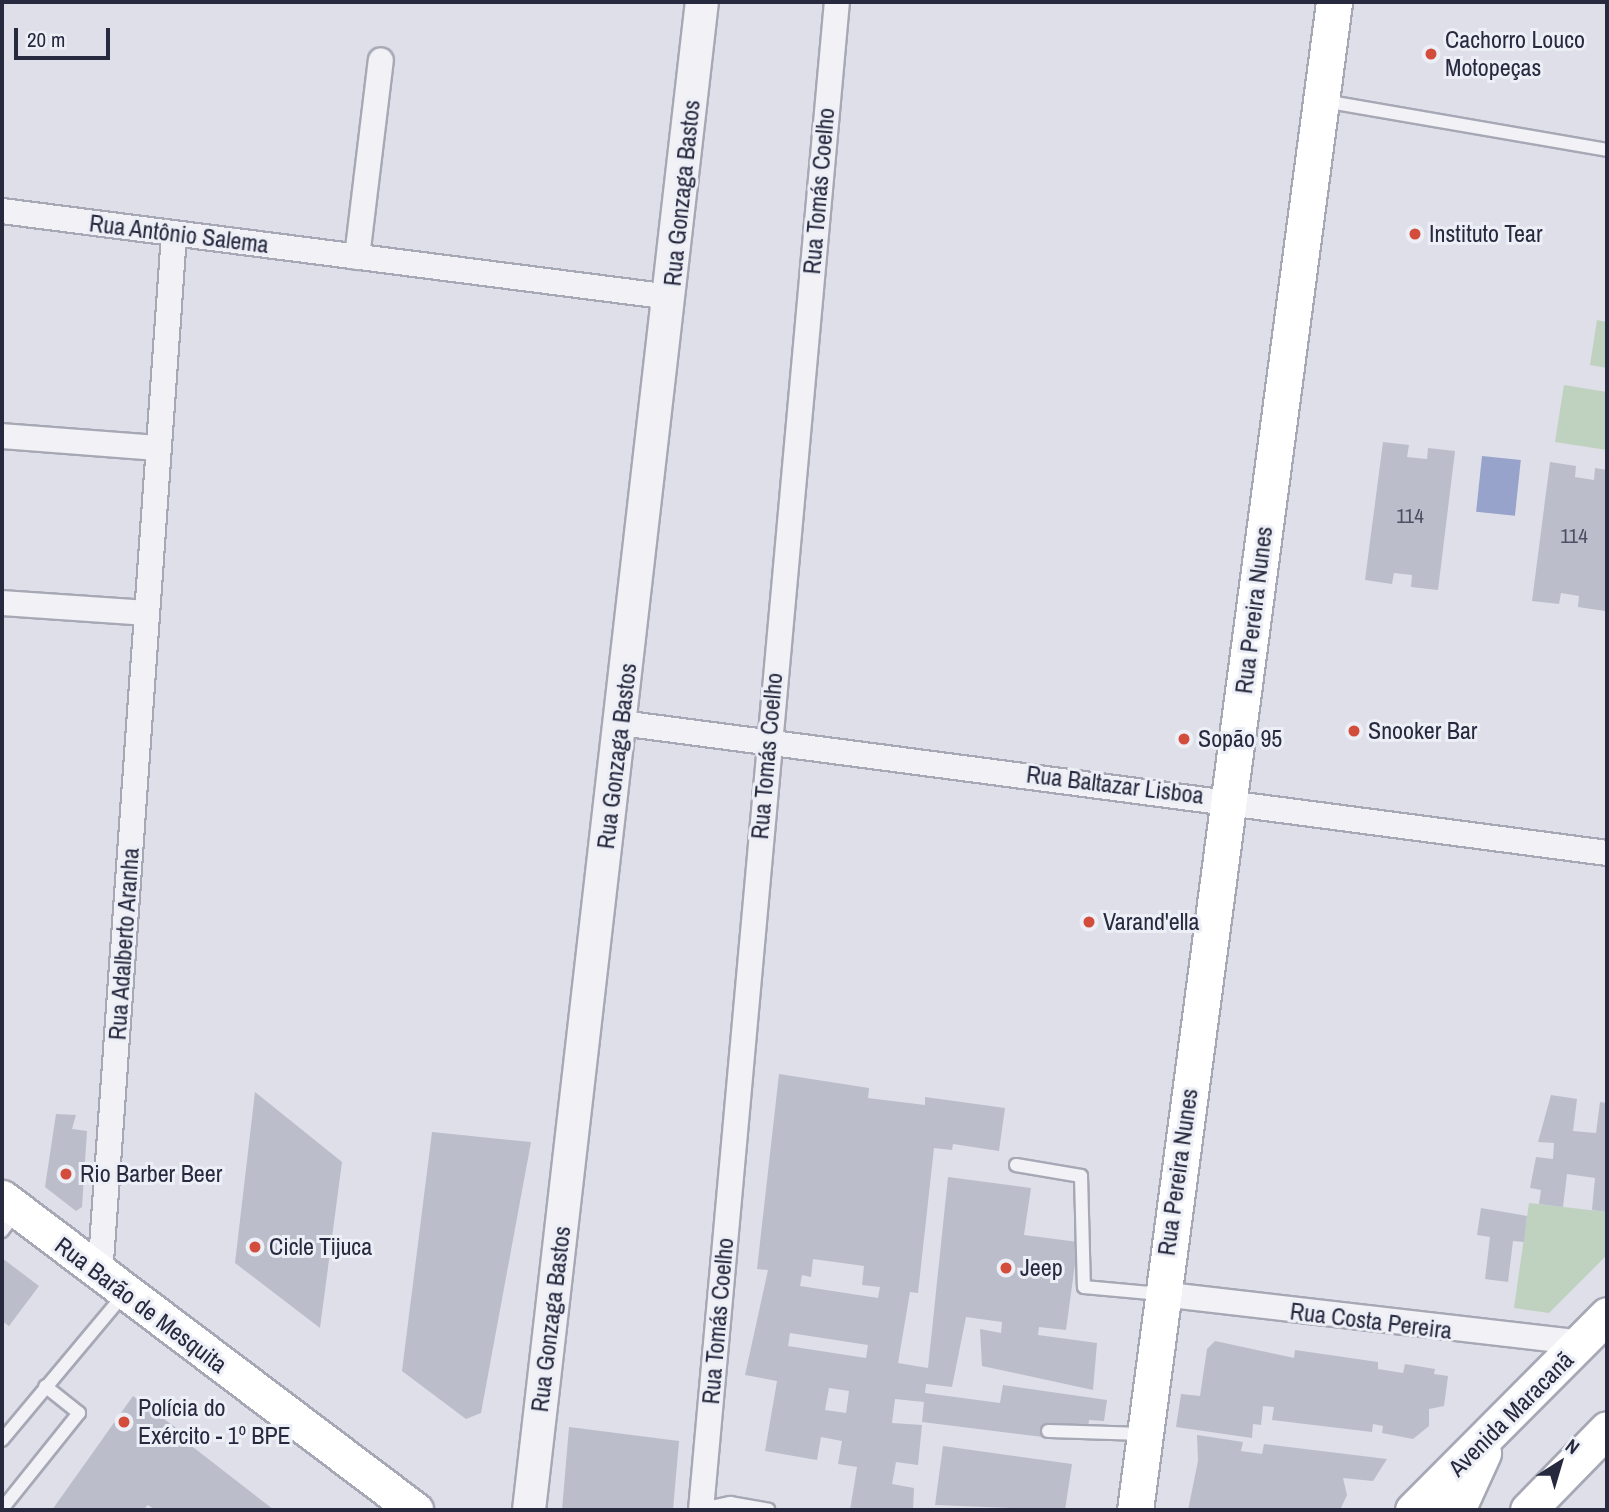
<!DOCTYPE html>
<html>
<head>
<meta charset="utf-8">
<style>
	body { margin:0 }
	#map { position:relative; width:1609px; height:1512px; overflow:hidden; background:#dedfe8; font-family:"Archivo Narrow",sans-serif }
	div>[style] { position:absolute }
	.green>* { inset:0; background:#bfd2bf }
	.water>* { inset:0; background:#97a3ca; transform-origin:0 0 }
	.building>* { inset:0; background:#bbbdcb }
	.roads { filter:drop-shadow(2px 0 #a7a8b5) drop-shadow(-2px 0 #a7a8b5) drop-shadow(0 2px #a7a8b5) drop-shadow(0 -2px #a7a8b5) }
	.service>* { height:12px; margin:-6px; padding:0 6px; transform-origin:6px; border-radius:6px; background:#f1f1f6 }
	.minor>* { height:24px; margin:-12px; padding:0 12px; transform-origin:12px; border-radius:12px; background:#f1f1f6 }
	.tertiary>* { height:32px; margin:-16px; padding:0 16px; transform-origin:16px; border-radius:16px; background:#f1f1f6 }
	.secondary>* { height:35px; margin:-17.5px; padding:0 17.5px; transform-origin:17.5px; border-radius:17.5px; background:#fff }
	.dots>* { width:19px; height:19px; translate:-50% -50%; box-sizing:border-box; border:4px solid #edeff6; border-radius:50% }
	span { translate:-50% -50%; white-space:nowrap; text-align:center; line-height:1.15; -webkit-text-stroke:6px #edeff6; paint-order:stroke }
	.number-label { font-size:21px; color:#4c4e62 }
	.number-label span { -webkit-text-stroke-width:0 }
	.poi-label { font-size:24px; color:#27293f }
	.left { translate:0 -50%; text-align:left }
	.street-label { font-size:24px; color:#27293f }
	.frame { position:absolute; inset:0; border:4px solid #27293f; pointer-events:none }
	.north { position:absolute; left:1525px; top:1428px; width:70px; height:70px; -webkit-text-stroke:5px #edeff6; paint-order:stroke; rotate:37deg; font-size:19px; font-weight:700; line-height:28px; text-align:center; color:#27293f }
	.north::after { content:''; display:block; margin:auto; width:24px; height:32px; background:#27293f; clip-path:polygon(50% 0,100% 100%,50% 72%,0 100%) }
	.scale { position:absolute; left:14px; top:28px; width:96px; height:32px; box-sizing:border-box; border:4px solid #27293f; border-top:0; padding-left:9px; font-size:21px; line-height:24px; white-space:nowrap; color:#27293f; -webkit-text-stroke:5px #edeff6; paint-order:stroke }
</style>
</head>
<body>
<div id="map">
	<div class="green">
		<i style="clip-path:polygon(1597px 320px,1607px 322px,1607px 368px,1590px 365px)"></i>
		<i style="clip-path:polygon(1564px 385px,1607px 392px,1607px 450px,1555px 442px)"></i>
		<i style="clip-path:polygon(1529px 1203px,1607px 1212px,1607px 1255px,1549px 1313px,1514px 1308px)"></i>
	</div>
	<div class="water">
		<i style="left:1482px;top:456px;width:39px;height:56px;rotate:6deg"></i>
	</div>
	<div class="building">
		<i style="clip-path:polygon(1383px 442px,1409px 445px,1407px 457px,1427px 459px,1428px 448px,1455px 451px,1438px 590px,1411px 587px,1412px 575px,1394px 573px,1392px 584px,1365px 580px)"></i>
		<i style="clip-path:polygon(1550px 462px,1576px 466px,1575px 477px,1594px 480px,1595px 468px,1607px 470px,1605px 611px,1578px 607px,1579px 596px,1561px 593px,1559px 604px,1532px 601px)"></i>
		<i style="clip-path:polygon(evenodd,779px 1074px,869px 1088px,868px 1098px,925px 1105px,925px 1097px,1005px 1108px,999px 1151px,953px 1144px,952px 1150px,934px 1148px,918px 1293px,910px 1292px,898px 1363px,928px 1368px,948px 1177px,1031px 1188px,1024px 1235px,1078px 1242px,1066px 1330px,1039px 1327px,1038px 1335px,1097px 1343px,1093px 1390px,982px 1366px,980px 1329px,1001px 1333px,1002px 1322px,966px 1317px,952px 1387px,926px 1384px,925px 1393px,1000px 1403px,1003px 1385px,1107px 1400px,1104px 1421px,1089px 1420px,1088px 1429px,1046px 1423px,1043px 1437px,922px 1422px,924px 1402px,895px 1399px,892px 1423px,922px 1425px,918px 1465px,896px 1462px,892px 1484px,914px 1488px,913px 1510px,850px 1510px,857px 1467px,838px 1464px,842px 1441px,821px 1437px,817px 1460px,765px 1451px,777px 1381px,745px 1375px,768px 1270px,757px 1269px,779px 1074px,813px 1259px,864px 1266px,862px 1285px,880px 1287px,878px 1298px,800px 1286px,802px 1275px,811px 1277px,813px 1259px,779px 1074px,790px 1333px,868px 1345px,866px 1358px,788px 1346px,790px 1333px,779px 1074px,829px 1388px,849px 1391px,846px 1413px,825px 1410px,829px 1388px)"></i>
		<i style="clip-path:polygon(255px 1092px,342px 1162px,320px 1328px,235px 1263px)"></i>
		<i style="clip-path:polygon(1551px 1095px,1577px 1099px,1573px 1131px,1596px 1133px,1600px 1102px,1607px 1103px,1607px 1212px,1592px 1210px,1595px 1178px,1567px 1174px,1563px 1207px,1539px 1204px,1541px 1190px,1530px 1188px,1536px 1157px,1553px 1159px,1554px 1143px,1538px 1142px)"></i>
		<i style="clip-path:polygon(56px 1114px,76px 1115px,72px 1129px,87px 1131px,82px 1207px,76px 1211px,45px 1187px)"></i>
		<i style="clip-path:polygon(432px 1132px,531px 1142px,481px 1413px,466px 1419px,402px 1371px)"></i>
		<i style="clip-path:polygon(1481px 1208px,1527px 1216px,1524px 1242px,1513px 1241px,1508px 1282px,1485px 1279px,1490px 1237px,1477px 1235px)"></i>
		<i style="clip-path:polygon(2px 1258px,39px 1286px,9px 1326px,2px 1321px)"></i>
		<i style="clip-path:polygon(1215px 1341px,1294px 1358px,1295px 1350px,1378px 1362px,1378px 1369px,1403px 1373px,1405px 1364px,1435px 1369px,1434px 1374px,1448px 1376px,1444px 1406px,1429px 1409px,1429px 1426px,1413px 1439px,1382px 1433px,1383px 1426px,1373px 1424px,1372px 1432px,1272px 1420px,1274px 1407px,1263px 1406px,1261px 1425px,1253px 1424px,1252px 1438px,1176px 1427px,1181px 1394px,1200px 1396px,1207px 1349px)"></i>
		<i style="clip-path:polygon(133px 1396px,183px 1433px,180px 1437px,274px 1510px,155px 1510px,148px 1505px,143px 1510px,52px 1510px)"></i>
		<i style="clip-path:polygon(569px 1427px,679px 1441px,673px 1510px,562px 1510px)"></i>
		<i style="clip-path:polygon(1197px 1435px,1243px 1442px,1241px 1451px,1262px 1454px,1264px 1444px,1387px 1459px,1373px 1481px,1343px 1478px,1347px 1495px,1340px 1510px,1188px 1510px,1198px 1461px)"></i>
		<i style="clip-path:polygon(943px 1446px,1072px 1464px,1065px 1510px,935px 1505px)"></i>
	</div>
	<div class="roads">
		<div class="service">
			<i style="left:1324px;top:101px;width:287px;rotate:9.8deg"></i>
			<i style="left:1016px;top:1165px;width:66px;rotate:9.6deg"></i>
			<i style="left:1081px;top:1176px;width:111px;rotate:88.5deg"></i>
			<i style="left:1084px;top:1287px;width:77px;rotate:5.2deg"></i>
			<i style="left:2px;top:1231px;width:25px;rotate:-53deg"></i>
			<i style="left:1048px;top:1431px;width:96px;rotate:1.8deg"></i>
			<i style="left:2px;top:1440px;width:190px;rotate:-50.1deg"></i>
			<i style="left:2px;top:1509px;width:123px;rotate:-51.3deg"></i>
			<i style="left:79px;top:1413px;width:43px;rotate:-141.5deg"></i>
			<i style="left:701px;top:1509px;width:30px;rotate:-12deg"></i>
			<i style="left:730px;top:1503px;width:39px;rotate:10deg"></i>
		</div>
		<div class="minor">
			<i style="left:2px;top:211px;width:675px;rotate:7.33deg"></i>
			<i style="left:357px;top:257px;width:198px;rotate:-83.1deg"></i>
			<i style="left:2px;top:436px;width:157px;rotate:4.4deg"></i>
			<i style="left:2px;top:603px;width:145px;rotate:3.9deg"></i>
			<i style="left:621px;top:723px;width:995px;rotate:7.51deg"></i>
			<i style="left:100px;top:1275px;width:1044px;rotate:-85.93deg"></i>
			<i style="left:1161px;top:1294px;width:424px;rotate:6.6deg"></i>
			<i style="left:701px;top:1510px;width:1514px;rotate:-84.85deg"></i>
		</div>
		<div class="tertiary">
			<i style="left:529px;top:1510px;width:1518px;rotate:-83.46deg"></i>
		</div>
		<div class="secondary">
			<i style="left:2px;top:1198px;width:518px;rotate:37.07deg"></i>
			<i style="left:1135px;top:1510px;width:1521px;rotate:-82.48deg"></i>
			<i style="left:1413px;top:1510px;width:275px;rotate:-45.1deg"></i>
			<i style="left:1457px;top:1510px;width:63px;rotate:-65.5deg"></i>
			<i style="left:1528px;top:1510px;width:113px;rotate:-45.7deg"></i>
		</div>
	</div>
	<div class="dots">
		<i style="left:1431px;top:54px;background:#d34d3d"></i>
		<i style="left:1415px;top:234px;background:#d34d3d"></i>
		<i style="left:1354px;top:731px;background:#d34d3d"></i>
		<i style="left:1184px;top:739px;background:#d34d3d"></i>
		<i style="left:1089px;top:922px;background:#d34d3d"></i>
		<i style="left:66px;top:1174px;background:#d34d3d"></i>
		<i style="left:255px;top:1247px;background:#d34d3d"></i>
		<i style="left:1006px;top:1268px;background:#d34d3d"></i>
		<i style="left:124px;top:1422px;background:#d34d3d"></i>
	</div>
	<div class="number-label">
		<span style="left:1410px;top:516px">114</span>
		<span style="left:1574px;top:536px">114</span>
	</div>
	<div class="poi-label">
		<span class="left" style="left:1445px;top:54px">Cachorro Louco<br>Motopeças</span>
		<span class="left" style="left:1429px;top:234px">Instituto Tear</span>
		<span class="left" style="left:1368px;top:731px">Snooker Bar</span>
		<span class="left" style="left:1198px;top:739px">Sopão 95</span>
		<span class="left" style="left:1103px;top:922px">Varand'ella</span>
		<span class="left" style="left:80px;top:1174px">Rio Barber Beer</span>
		<span class="left" style="left:269px;top:1247px">Cicle Tijuca</span>
		<span class="left" style="left:1020px;top:1268px">Jeep</span>
		<span class="left" style="left:138px;top:1422px">Polícia do<br>Exército - 1º BPE</span>
	</div>
	<div class="street-label">
		<span style="left:819px;top:191px;rotate:-85deg">Rua Tomás Coelho</span>
		<span style="left:682px;top:193px;rotate:-84deg">Rua Gonzaga Bastos</span>
		<span style="left:179px;top:234px;rotate:7deg">Rua Antônio Salema</span>
		<span style="left:1254px;top:610px;rotate:-83deg">Rua Pereira Nunes</span>
		<span style="left:617px;top:756px;rotate:-83deg">Rua Gonzaga Bastos</span>
		<span style="left:767px;top:756px;rotate:-85deg">Rua Tomás Coelho</span>
		<span style="left:1115px;top:785px;rotate:7deg">Rua Baltazar Lisboa</span>
		<span style="left:124px;top:944px;rotate:-86deg">Rua Adalberto Aranha</span>
		<span style="left:1178px;top:1172px;rotate:-82deg">Rua Pereira Nunes</span>
		<span style="left:141px;top:1305px;rotate:37deg">Rua Barão de Mesquita</span>
		<span style="left:551px;top:1319px;rotate:-83deg">Rua Gonzaga Bastos</span>
		<span style="left:718px;top:1321px;rotate:-85deg">Rua Tomás Coelho</span>
		<span style="left:1371px;top:1321px;rotate:7deg">Rua Costa Pereira</span>
		<span style="left:1511px;top:1414px;rotate:-45deg">Avenida Maracanã</span>
	</div>
	<div class="frame"></div>
	<div class="north">N</div>
	<div class="scale">20 m</div>
</div>
</body>
</html>
